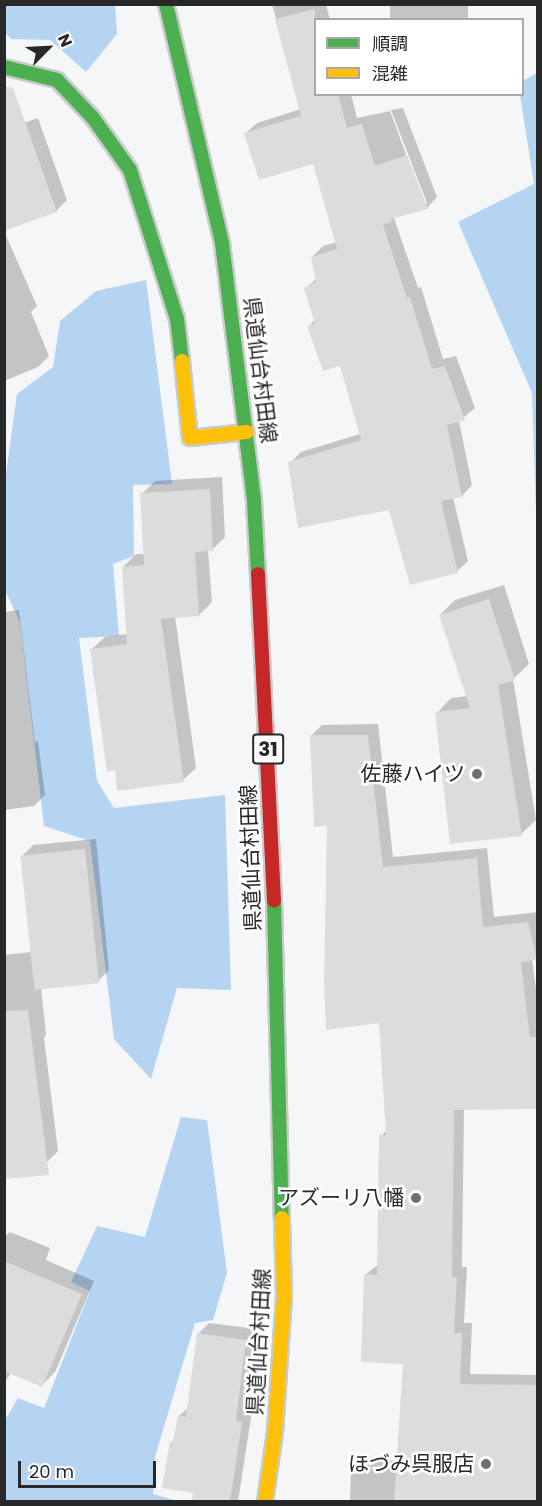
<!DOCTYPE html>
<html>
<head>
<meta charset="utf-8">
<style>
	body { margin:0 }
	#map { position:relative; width:542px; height:1506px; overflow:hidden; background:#f4f6f8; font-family:Poppins,"Noto Sans JP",sans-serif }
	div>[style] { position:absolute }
	.forest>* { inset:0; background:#b5d4f2 }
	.shadow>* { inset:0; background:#0003; transform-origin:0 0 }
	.building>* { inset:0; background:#dbdcdc; transform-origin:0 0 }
	.roads { filter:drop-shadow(2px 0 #cacbcc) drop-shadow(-2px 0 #cacbcc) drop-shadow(0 2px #cacbcc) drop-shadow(0 -2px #cacbcc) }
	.fast>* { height:14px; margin:-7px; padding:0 7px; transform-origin:7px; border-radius:7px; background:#4caf50 }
	.slow>* { height:14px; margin:-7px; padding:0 7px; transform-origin:7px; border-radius:7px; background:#ffc107 }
	.jam>* { height:14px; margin:-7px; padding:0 7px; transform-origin:7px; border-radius:7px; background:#c62828 }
	.dots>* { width:16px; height:16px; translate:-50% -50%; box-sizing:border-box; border:3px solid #fff; border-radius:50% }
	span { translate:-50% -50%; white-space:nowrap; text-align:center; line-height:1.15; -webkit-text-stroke:5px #fff; paint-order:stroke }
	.shield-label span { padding:2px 4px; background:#fff; border:2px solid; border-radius:4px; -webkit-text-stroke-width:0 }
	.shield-label { font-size:20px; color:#272829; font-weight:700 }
	.street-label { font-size:21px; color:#272829 }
	.poi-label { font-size:21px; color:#272829 }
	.right { translate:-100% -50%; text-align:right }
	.frame { position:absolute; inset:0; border:6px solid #272829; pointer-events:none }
	.legend { position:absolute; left:314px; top:18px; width:210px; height:78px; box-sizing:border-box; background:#fff; border:2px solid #a9a9a9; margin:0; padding:8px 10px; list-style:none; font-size:18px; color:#272829 }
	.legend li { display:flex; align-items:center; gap:12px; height:30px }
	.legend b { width:30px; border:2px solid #a9a9a9 }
	.north { position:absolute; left:18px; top:18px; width:60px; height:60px; -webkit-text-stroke:4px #fff; paint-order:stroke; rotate:66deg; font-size:16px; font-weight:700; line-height:24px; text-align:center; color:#272829 }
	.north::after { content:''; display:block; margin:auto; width:21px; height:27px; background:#272829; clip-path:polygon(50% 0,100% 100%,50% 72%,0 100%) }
	.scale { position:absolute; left:18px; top:1461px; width:138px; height:27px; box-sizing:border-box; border:3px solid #272829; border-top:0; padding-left:8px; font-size:18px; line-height:21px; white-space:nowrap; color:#272829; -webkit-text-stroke:4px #fff; paint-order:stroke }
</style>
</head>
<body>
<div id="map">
	<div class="forest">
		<i style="clip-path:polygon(4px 5px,115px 5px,117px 34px,86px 72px,50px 40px,11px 39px,5px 32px)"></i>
		<i style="clip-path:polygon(537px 73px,537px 541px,532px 393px,458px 222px,534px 184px,520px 95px,522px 94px,523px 81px)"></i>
		<i style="clip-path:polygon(146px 280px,172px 484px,133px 485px,134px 556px,113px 564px,119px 636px,79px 638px,97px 781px,114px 808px,225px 795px,231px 990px,177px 988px,151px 1079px,114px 1039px,90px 841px,44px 826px,20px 622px,4px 588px,5px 481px,17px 394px,53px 367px,60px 321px,96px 291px)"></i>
		<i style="clip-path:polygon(181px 1117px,207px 1120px,227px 1273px,213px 1320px,195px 1323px,155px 1457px,153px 1494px,178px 1501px,5px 1501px,5px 1420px,18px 1398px,44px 1408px,90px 1291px,71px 1282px,97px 1226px,145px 1237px)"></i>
	</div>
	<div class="shadow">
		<i style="clip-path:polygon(272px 4px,326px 4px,330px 20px,316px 20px,316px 94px,351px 94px,357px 118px,390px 111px,424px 203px,427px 203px,391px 110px,403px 108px,437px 197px,427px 208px,394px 218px,418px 288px,421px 287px,443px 359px,456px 356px,475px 408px,459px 421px,472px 485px,462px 496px,453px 497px,468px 561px,457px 571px,390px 508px,290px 463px,301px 452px,360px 434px,341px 364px,309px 326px,315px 320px,305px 289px,317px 278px,312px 257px,323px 246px,337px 242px,314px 162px,246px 133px,257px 123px,301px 109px)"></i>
		<i style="left:390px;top:4px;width:78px;height:16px"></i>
		<i style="clip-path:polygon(38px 118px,67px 200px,56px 211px,4px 130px)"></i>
		<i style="clip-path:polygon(4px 231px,37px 306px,31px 312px,49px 356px,38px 367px,4px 381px)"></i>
		<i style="clip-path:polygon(222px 477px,225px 537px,213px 549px,208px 550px,212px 602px,199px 615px,175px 616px,196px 768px,183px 780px,116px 768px,92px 649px,105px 637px,127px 634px,123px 567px,136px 554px,145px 554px,142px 494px,155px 481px)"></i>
		<i style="clip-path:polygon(504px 585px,529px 664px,513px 679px,536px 820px,521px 834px,437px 713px,451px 698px,467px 696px,440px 615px,455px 600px)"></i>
		<i style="clip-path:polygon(19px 610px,35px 742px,38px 741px,45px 795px,34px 806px,4px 810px,4px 612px)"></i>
		<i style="clip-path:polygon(378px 724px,393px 857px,487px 848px,494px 917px,538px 912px,538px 957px,532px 959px,538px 1005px,538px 1108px,464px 1109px,462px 1267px,467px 1267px,464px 1323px,472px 1323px,470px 1374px,538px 1375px,538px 1502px,350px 1501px,351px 1469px,361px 1458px,398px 1461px,405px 1363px,365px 1275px,379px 1264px,381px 1136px,388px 1129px,380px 1021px,328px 825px,311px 736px,322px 725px)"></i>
		<i style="clip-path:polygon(96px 839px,109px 970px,98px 981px,41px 987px,46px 1035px,44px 1038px,58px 1151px,47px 1162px,4px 1168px,4px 955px,32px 952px,22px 856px,33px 845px)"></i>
		<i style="clip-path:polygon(10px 1232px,50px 1248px,46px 1260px,94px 1281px,55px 1372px,42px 1385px,11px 1372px,4px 1384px,4px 1237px)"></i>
		<i style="clip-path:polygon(209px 1323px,256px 1329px,246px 1410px,252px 1411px,238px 1502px,194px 1502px,195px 1492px,172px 1442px,175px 1438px,179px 1416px,189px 1407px,198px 1334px)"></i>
	</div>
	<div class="building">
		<i style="clip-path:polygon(315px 9px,315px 94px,338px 94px,347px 128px,362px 124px,375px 166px,407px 155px,428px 209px,391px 219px,392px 222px,383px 225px,407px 298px,410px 297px,432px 369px,445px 366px,465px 420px,447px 425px,462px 497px,441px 501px,458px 573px,410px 585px,389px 510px,298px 528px,288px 462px,361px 440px,340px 366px,323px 371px,307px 326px,315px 324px,304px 288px,316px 282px,311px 257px,337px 249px,313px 164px,259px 180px,244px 133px,301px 116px,275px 19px)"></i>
		<i style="clip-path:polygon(4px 86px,13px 88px,57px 212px,4px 231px)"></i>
		<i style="clip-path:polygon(210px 489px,213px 551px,195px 552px,199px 616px,161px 619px,184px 782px,117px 791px,115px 770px,107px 772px,90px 649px,127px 644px,122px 567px,144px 565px,140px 493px)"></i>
		<i style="clip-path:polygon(489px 599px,515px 680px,498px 685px,522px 836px,450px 844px,435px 712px,470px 708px,439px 615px)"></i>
		<i style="clip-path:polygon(310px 735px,368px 735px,383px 867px,477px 858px,483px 927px,528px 922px,537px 960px,521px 962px,530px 1037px,537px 1037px,537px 1109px,454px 1110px,452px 1277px,457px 1278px,454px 1333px,462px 1333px,460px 1384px,537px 1385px,537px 1502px,394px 1502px,403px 1364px,361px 1362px,364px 1274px,377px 1275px,379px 1135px,386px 1135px,379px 1023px,326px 1030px,324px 981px,327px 826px,314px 827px)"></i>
		<i style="left:85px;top:849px;width:135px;height:65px;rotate:84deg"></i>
		<i style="clip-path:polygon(28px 1010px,49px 1175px,4px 1179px,4px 1011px)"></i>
		<i style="clip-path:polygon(4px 1261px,82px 1294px,42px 1387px,4px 1371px)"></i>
		<i style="clip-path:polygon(197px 1333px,246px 1340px,236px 1421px,242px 1422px,230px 1502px,192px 1502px,193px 1493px,162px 1488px,170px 1441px,173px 1442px,178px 1415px,186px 1417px)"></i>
	</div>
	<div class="roads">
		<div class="fast">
			<i style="left:166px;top:4px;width:245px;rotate:76.8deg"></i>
			<i style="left:222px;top:243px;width:260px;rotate:82.9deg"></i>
			<i style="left:254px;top:501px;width:73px;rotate:86.9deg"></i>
			<i style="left:4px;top:67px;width:55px;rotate:13.8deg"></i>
			<i style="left:57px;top:80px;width:52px;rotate:46.5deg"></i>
			<i style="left:93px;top:118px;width:64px;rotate:54.6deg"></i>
			<i style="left:130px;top:170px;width:156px;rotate:72.5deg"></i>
			<i style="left:177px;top:319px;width:42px;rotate:83.2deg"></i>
			<i style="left:274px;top:901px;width:317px;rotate:88.6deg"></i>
		</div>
		<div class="slow">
			<i style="left:182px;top:361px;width:77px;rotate:84.1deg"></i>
			<i style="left:190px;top:438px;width:57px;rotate:-6deg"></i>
			<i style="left:265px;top:1502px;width:71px;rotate:-81.9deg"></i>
			<i style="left:275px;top:1432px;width:137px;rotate:-86.2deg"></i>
			<i style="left:284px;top:1295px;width:77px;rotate:-91.5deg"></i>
		</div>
		<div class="jam">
			<i style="left:258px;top:574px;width:327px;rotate:87.2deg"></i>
		</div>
	</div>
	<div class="dots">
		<i style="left:477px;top:774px;background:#6f7071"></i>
		<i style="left:416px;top:1198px;background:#6f7071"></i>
		<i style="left:486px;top:1464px;background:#6f7071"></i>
	</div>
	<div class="shield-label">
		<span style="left:268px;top:749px">31</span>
	</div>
	<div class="street-label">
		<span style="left:260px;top:370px;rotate:83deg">県道仙台村田線</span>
		<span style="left:251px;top:858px;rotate:-92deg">県道仙台村田線</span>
		<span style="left:259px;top:1342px;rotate:-87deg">県道仙台村田線</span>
	</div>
	<div class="poi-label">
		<span class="right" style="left:465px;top:774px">佐藤ハイツ</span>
		<span class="right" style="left:404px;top:1198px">アズーリ八幡</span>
		<span class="right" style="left:474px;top:1464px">ほづみ呉服店</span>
	</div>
	<div class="frame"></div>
	<ul class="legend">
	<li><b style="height:8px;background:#4caf50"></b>順調</li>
	<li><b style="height:8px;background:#ffc107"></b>混雑</li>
	</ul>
	<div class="north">N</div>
	<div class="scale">20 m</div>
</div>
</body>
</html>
